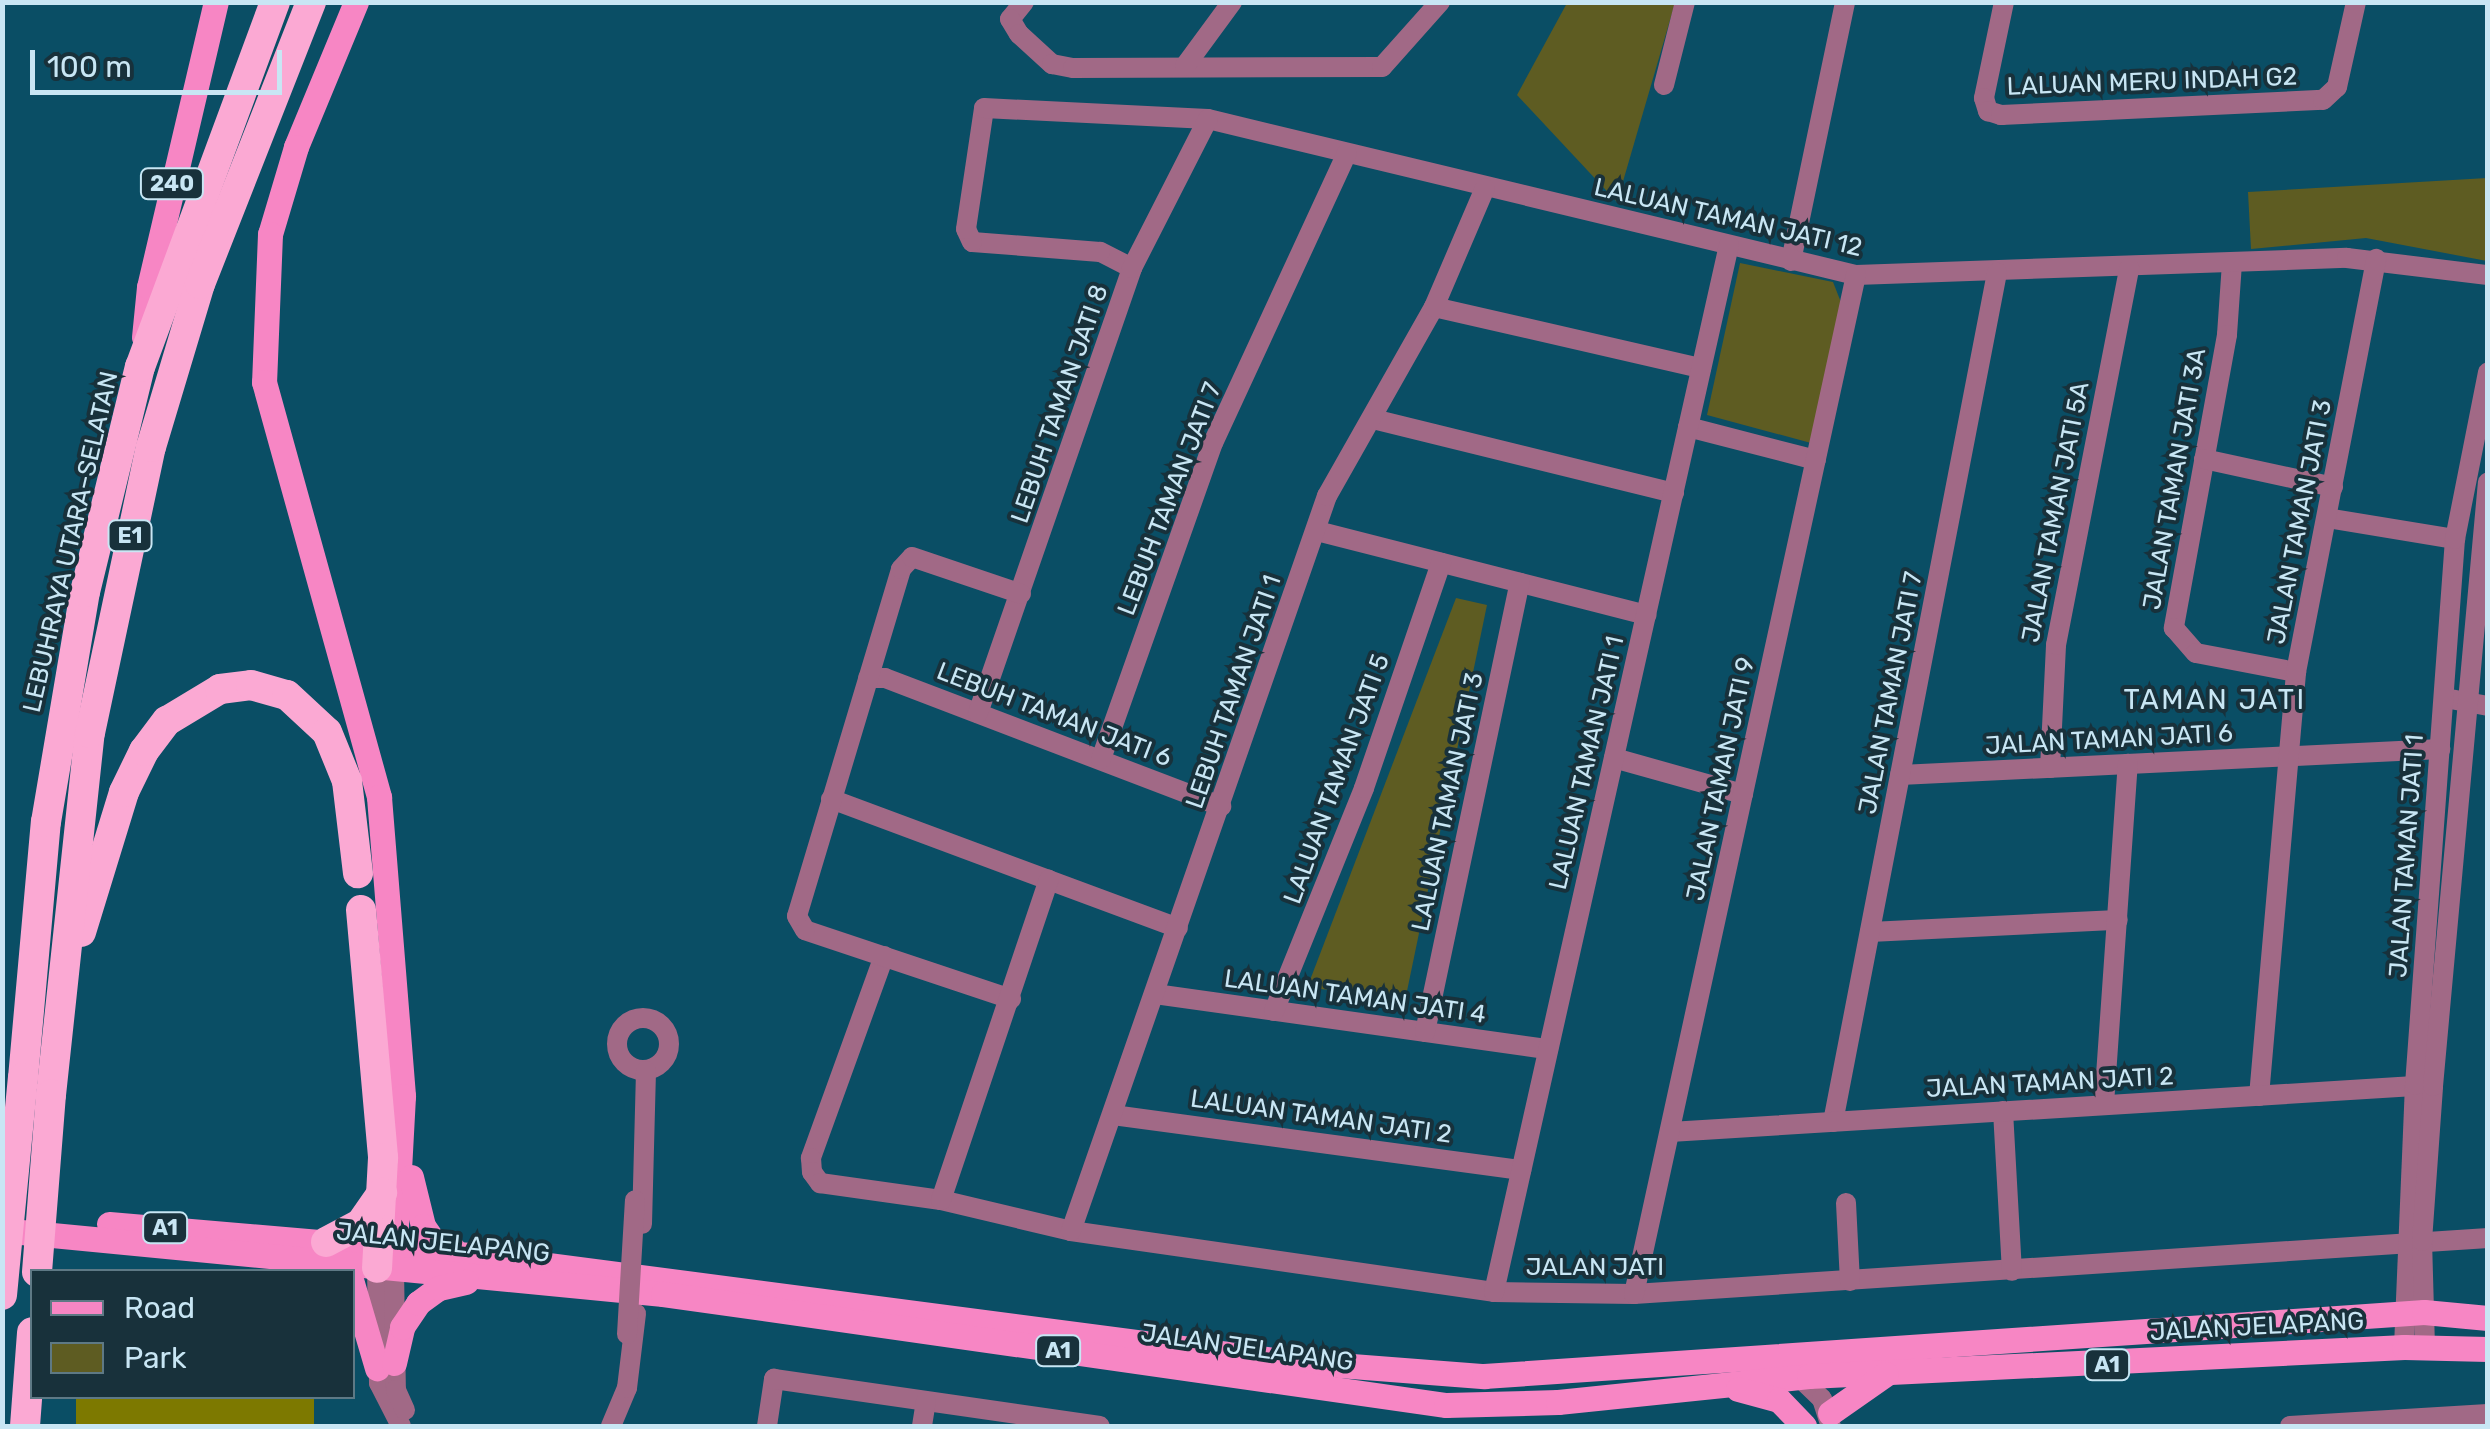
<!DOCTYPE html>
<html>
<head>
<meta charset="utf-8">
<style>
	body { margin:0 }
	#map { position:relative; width:2490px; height:1429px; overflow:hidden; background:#0a4e65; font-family:Rubik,sans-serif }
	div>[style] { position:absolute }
	.green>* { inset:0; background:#5e5c22 }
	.forest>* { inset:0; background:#7d7900; transform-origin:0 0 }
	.minor>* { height:20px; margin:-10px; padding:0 10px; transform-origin:10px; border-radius:10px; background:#a16986 }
	.minor>.ring { margin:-10px; padding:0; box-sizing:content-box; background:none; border:20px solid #a16986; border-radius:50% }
	.tertiary>* { height:20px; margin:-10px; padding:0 10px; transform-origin:10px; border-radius:10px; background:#a16986 }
	.primary>* { height:25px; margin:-12.5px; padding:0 12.5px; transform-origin:12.5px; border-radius:12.5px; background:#f786c4 }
	.motorway>* { height:30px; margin:-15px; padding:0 15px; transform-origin:15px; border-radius:15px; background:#fba9d3 }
	.minor-bridge>* { height:20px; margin:-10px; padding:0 10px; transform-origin:10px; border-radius:10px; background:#a16986 }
	.motorway-bridge>* { height:30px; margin:-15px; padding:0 15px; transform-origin:15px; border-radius:15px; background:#fba9d3 }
	span { translate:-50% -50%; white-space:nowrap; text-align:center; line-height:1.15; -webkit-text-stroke:8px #18313b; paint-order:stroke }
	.shield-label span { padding:2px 8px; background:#18313b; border:2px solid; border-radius:8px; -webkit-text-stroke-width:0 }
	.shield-label { font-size:22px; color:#c8e6f4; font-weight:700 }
	.street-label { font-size:25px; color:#c8e6f4 }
	.neighbourhood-label { font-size:28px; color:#c8e6f4; letter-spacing:2.5px }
	.frame { position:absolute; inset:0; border:5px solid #c8e6f4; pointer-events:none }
	.legend { position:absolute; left:30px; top:1269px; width:325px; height:130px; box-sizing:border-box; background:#18313b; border:2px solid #5e7985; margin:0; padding:12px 18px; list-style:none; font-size:30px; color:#c8e6f4 }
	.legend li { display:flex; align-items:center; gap:20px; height:50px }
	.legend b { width:50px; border:2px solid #5e7985 }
	.scale { position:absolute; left:30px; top:50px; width:252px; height:45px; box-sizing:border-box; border:5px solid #c8e6f4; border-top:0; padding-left:12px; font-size:30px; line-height:35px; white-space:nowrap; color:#c8e6f4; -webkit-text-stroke:8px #18313b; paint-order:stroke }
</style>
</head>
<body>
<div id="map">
	<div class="green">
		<i style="clip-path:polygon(1567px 3px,1675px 3px,1617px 202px,1517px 95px)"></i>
		<i style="clip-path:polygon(2487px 178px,2487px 261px,2366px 238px,2251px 249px,2248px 192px)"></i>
		<i style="clip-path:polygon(1740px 263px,1833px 282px,1844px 310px,1811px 443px,1707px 415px)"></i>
		<i style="clip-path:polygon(1456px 598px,1487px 605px,1406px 996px,1307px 988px)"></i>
	</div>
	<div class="forest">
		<i style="left:76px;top:1396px;width:238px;height:30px"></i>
	</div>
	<div class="minor">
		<i style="left:1024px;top:2px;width:22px;rotate:129deg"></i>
		<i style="left:1010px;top:19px;width:17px;rotate:59deg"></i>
		<i style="left:1019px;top:34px;width:45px;rotate:42.3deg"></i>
		<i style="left:1052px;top:64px;width:21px;rotate:11deg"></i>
		<i style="left:1073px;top:68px;width:309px;rotate:-0.2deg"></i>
		<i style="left:1382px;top:67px;width:87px;rotate:-48.3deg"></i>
		<i style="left:2004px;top:2px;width:98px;rotate:101.8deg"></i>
		<i style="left:1984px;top:98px;width:14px;rotate:73deg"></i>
		<i style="left:1988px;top:111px;width:14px;rotate:17deg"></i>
		<i style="left:2001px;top:115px;width:322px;rotate:-2.7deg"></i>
		<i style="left:2323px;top:100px;width:19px;rotate:-43deg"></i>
		<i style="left:2337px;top:87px;width:87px;rotate:-77.4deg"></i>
		<i style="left:1185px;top:66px;width:79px;rotate:-53.7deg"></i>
		<i style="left:1664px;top:85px;width:86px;rotate:-75.8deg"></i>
		<i style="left:1791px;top:261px;width:265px;rotate:-78.2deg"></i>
		<i style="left:2232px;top:263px;width:72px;rotate:94deg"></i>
		<i style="left:2227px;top:335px;width:298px;rotate:100.3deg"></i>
		<i style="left:2174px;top:628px;width:33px;rotate:49deg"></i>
		<i style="left:2196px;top:653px;width:102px;rotate:10.8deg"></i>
		<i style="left:1132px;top:268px;width:36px;rotate:-153deg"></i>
		<i style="left:1100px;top:252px;width:128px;rotate:-175.5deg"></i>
		<i style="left:972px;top:242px;width:14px;rotate:-115deg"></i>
		<i style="left:966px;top:229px;width:122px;rotate:-81.5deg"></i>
		<i style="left:984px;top:108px;width:224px;rotate:2.8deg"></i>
		<i style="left:1208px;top:119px;width:667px;rotate:13.54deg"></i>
		<i style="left:1856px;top:275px;width:491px;rotate:-2deg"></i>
		<i style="left:2347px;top:258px;width:142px;rotate:6.9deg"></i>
		<i style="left:1434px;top:307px;width:274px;rotate:12.9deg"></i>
		<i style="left:1373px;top:419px;width:310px;rotate:13.8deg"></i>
		<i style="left:1688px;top:427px;width:132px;rotate:14.5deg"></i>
		<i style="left:2204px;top:459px;width:132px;rotate:12.2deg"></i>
		<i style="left:2327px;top:518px;width:130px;rotate:9.3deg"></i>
		<i style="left:1317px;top:531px;width:340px;rotate:14.3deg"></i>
		<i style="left:868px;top:678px;width:17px"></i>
		<i style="left:885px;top:678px;width:360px;rotate:20.9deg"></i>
		<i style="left:2445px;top:698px;width:44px;rotate:10.5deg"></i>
		<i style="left:978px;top:713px;width:471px;rotate:-70.9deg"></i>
		<i style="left:1132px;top:268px;width:167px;rotate:-63deg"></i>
		<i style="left:1614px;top:758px;width:134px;rotate:15.6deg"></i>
		<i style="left:1101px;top:759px;width:335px;rotate:-70.5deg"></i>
		<i style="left:1213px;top:443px;width:319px;rotate:-65.2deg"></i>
		<i style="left:2050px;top:768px;width:123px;rotate:-87.2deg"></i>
		<i style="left:2056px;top:645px;width:384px;rotate:-79deg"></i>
		<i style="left:1900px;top:775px;width:541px;rotate:-2.76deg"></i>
		<i style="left:831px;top:799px;width:370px;rotate:20.4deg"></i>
		<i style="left:1870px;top:932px;width:248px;rotate:-2.8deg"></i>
		<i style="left:884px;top:956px;width:215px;rotate:109.9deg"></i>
		<i style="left:811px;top:1158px;width:14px;rotate:86deg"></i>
		<i style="left:812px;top:1172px;width:14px;rotate:54deg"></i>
		<i style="left:820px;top:1183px;width:122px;rotate:8deg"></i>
		<i style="left:941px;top:1200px;width:134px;rotate:13.4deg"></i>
		<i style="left:1071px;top:1231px;width:427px;rotate:8.2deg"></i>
		<i style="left:1494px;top:1292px;width:140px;rotate:0.8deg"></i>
		<i style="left:1634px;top:1294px;width:856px;rotate:-3.75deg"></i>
		<i style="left:1155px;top:994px;width:397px;rotate:8deg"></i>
		<i style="left:1011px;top:999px;width:217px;rotate:-161.5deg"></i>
		<i style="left:805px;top:930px;width:16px;rotate:-120deg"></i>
		<i style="left:797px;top:916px;width:362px;rotate:-73.3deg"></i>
		<i style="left:901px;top:569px;width:16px;rotate:-47deg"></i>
		<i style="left:912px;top:557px;width:115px;rotate:18.7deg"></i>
		<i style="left:1274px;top:1011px;width:240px;rotate:-68deg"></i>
		<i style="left:1364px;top:788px;width:238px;rotate:-71.1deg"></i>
		<i class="ring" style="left:617px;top:1018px;width:32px;height:32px"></i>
		<i style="left:1425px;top:1032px;width:459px;rotate:-78.1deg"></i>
		<i style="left:2259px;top:1096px;width:426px;rotate:-85deg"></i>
		<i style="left:2296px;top:672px;width:421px;rotate:-79deg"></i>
		<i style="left:2104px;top:1104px;width:341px;rotate:-86deg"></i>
		<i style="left:2003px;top:1111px;width:160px;rotate:86.8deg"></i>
		<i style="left:1113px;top:1115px;width:412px;rotate:7.7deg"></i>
		<i style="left:1833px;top:1122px;width:865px;rotate:-79.07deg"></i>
		<i style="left:1670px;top:1132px;width:762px;rotate:-3.53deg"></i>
		<i style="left:941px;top:1200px;width:338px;rotate:-71.4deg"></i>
		<i style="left:1846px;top:1203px;width:78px;rotate:87.1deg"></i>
		<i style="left:642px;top:1224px;width:153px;rotate:-88.5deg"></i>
		<i style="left:1071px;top:1231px;width:778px;rotate:-70.8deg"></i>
		<i style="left:1327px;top:496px;width:217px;rotate:-60.5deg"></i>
		<i style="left:1434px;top:307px;width:129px;rotate:-66.8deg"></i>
		<i style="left:377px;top:1268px;width:115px;rotate:89deg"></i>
		<i style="left:379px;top:1383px;width:48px;rotate:62.9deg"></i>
		<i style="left:394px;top:1269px;width:121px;rotate:89.1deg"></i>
		<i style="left:396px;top:1390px;width:22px;rotate:66deg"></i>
		<i style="left:1494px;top:1292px;width:1073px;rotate:-77.35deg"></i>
		<i style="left:1634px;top:1294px;width:1043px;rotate:-77.71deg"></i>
		<i style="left:1793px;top:1371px;width:40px;rotate:44deg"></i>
		<i style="left:1822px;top:1399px;width:28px;rotate:72deg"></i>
		<i style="left:611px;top:1426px;width:41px;rotate:-67.2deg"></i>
		<i style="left:627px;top:1388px;width:75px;rotate:-83.1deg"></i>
		<i style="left:767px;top:1426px;width:48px;rotate:-81.5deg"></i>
		<i style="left:774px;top:1379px;width:329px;rotate:8.2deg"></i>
		<i style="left:922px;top:1426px;width:25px;rotate:-81deg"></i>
		<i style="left:2290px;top:1426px;width:198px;rotate:-3.5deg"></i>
	</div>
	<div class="tertiary">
		<i style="left:2404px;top:1347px;width:262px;rotate:-87.6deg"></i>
		<i style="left:2415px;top:1085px;width:547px;rotate:-85.81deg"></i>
		<i style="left:2455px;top:539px;width:170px;rotate:-78.8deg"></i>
		<i style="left:2425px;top:1347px;width:106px;rotate:-91.6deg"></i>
		<i style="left:2422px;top:1241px;width:155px;rotate:-85.9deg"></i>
		<i style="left:2433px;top:1086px;width:606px;rotate:-84.8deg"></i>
	</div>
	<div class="primary">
		<i style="left:356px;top:2px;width:157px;rotate:112.5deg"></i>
		<i style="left:296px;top:147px;width:91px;rotate:106.6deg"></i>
		<i style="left:270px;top:234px;width:148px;rotate:92.3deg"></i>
		<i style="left:264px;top:382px;width:431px;rotate:74.5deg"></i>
		<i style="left:379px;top:797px;width:300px;rotate:85.4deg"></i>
		<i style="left:403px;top:1096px;width:168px;rotate:93.1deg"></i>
		<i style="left:144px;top:337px;width:50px;rotate:-84.3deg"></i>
		<i style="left:149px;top:287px;width:293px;rotate:-76.8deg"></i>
		<i style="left:411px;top:1177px;width:50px;rotate:76.2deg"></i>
		<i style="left:423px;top:1226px;width:16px;rotate:55deg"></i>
		<i style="left:432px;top:1239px;width:23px;rotate:25deg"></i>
		<i style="left:109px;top:1224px;width:365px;rotate:4.9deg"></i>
		<i style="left:473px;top:1255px;width:808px;rotate:7.47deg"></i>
		<i style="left:1274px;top:1360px;width:211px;rotate:4.4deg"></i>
		<i style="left:1484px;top:1376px;width:942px;rotate:-3.89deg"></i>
		<i style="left:2424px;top:1312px;width:64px;rotate:5.4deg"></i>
		<i style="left:21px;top:1232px;width:645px;rotate:5.52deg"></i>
		<i style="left:663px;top:1294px;width:791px;rotate:8.07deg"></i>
		<i style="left:1446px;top:1405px;width:112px;rotate:-1.5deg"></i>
		<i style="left:1558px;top:1402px;width:252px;rotate:-5.9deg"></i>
		<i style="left:1809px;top:1376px;width:596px;rotate:-2.79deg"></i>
		<i style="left:2404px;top:1347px;width:84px;rotate:1.4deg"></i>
		<i style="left:352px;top:1283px;width:89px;rotate:73.6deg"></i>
		<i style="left:394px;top:1363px;width:37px;rotate:-77deg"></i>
		<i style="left:402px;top:1327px;width:29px;rotate:-56deg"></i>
		<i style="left:418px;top:1303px;width:26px;rotate:-36deg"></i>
		<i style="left:439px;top:1288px;width:28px;rotate:-13deg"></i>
		<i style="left:1738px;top:1389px;width:42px;rotate:15deg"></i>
		<i style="left:1779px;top:1400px;width:36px;rotate:46deg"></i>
		<i style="left:1830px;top:1413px;width:68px;rotate:-34.9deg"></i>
	</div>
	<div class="motorway">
		<i style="left:361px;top:910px;width:249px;rotate:84.9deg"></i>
		<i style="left:383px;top:1158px;width:110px;rotate:93.1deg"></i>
		<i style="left:81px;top:932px;width:146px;rotate:-72.9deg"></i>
		<i style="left:124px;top:792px;width:46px;rotate:-64deg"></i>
		<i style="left:144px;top:751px;width:38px;rotate:-53deg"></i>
		<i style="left:167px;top:721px;width:62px;rotate:-31.1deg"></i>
		<i style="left:220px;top:689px;width:31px;rotate:-7deg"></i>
		<i style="left:251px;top:685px;width:37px;rotate:16deg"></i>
		<i style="left:287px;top:695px;width:54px;rotate:42.8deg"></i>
		<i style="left:327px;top:732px;width:53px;rotate:67.8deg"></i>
		<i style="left:347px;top:781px;width:93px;rotate:83.2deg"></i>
		<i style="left:23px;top:1078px;width:257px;rotate:-84.9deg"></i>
		<i style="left:46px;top:822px;width:233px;rotate:-80.4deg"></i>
		<i style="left:85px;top:592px;width:232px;rotate:-76.3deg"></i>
		<i style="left:140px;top:367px;width:389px;rotate:-69.7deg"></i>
		<i style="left:51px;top:1095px;width:364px;rotate:-83.9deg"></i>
		<i style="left:90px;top:733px;width:292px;rotate:-78deg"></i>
		<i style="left:151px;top:447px;width:170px;rotate:-73.3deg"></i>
		<i style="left:200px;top:284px;width:303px;rotate:-68.5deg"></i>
		<i style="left:326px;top:1242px;width:40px;rotate:-28deg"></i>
		<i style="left:361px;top:1223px;width:37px;rotate:-55deg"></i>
		<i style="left:25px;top:1426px;width:94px;rotate:-85.7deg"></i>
	</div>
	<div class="minor-bridge">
		<i style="left:627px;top:1334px;width:134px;rotate:-86.6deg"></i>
	</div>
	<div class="motorway-bridge">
		<i style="left:37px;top:1272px;width:178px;rotate:-85.5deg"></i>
		<i style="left:2px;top:1295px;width:218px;rotate:-84.5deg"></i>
	</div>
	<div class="shield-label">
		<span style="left:172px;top:184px">240</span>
		<span style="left:130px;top:536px">E1</span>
		<span style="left:165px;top:1228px">A1</span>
		<span style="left:1058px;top:1351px">A1</span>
		<span style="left:2107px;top:1365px">A1</span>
	</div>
	<div class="street-label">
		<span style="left:2152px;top:82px;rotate:-2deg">LALUAN MERU INDAH G2</span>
		<span style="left:1728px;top:218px;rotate:13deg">LALUAN TAMAN JATI 12</span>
		<span style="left:1060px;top:404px;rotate:-71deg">LEBUH TAMAN JATI 8</span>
		<span style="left:2175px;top:479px;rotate:-80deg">JALAN TAMAN JATI 3A</span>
		<span style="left:1170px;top:499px;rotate:-69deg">LEBUH TAMAN JATI 7</span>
		<span style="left:2056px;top:512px;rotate:-79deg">JALAN TAMAN JATI 5A</span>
		<span style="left:2300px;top:522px;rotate:-79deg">JALAN TAMAN JATI 3</span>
		<span style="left:71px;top:542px;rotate:-77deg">LEBUHRAYA UTARA–SELATAN</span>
		<span style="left:1234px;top:692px;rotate:-71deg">LEBUH TAMAN JATI 1</span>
		<span style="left:1891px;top:693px;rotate:-79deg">JALAN TAMAN JATI 7</span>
		<span style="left:1054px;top:715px;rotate:21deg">LEBUH TAMAN JATI 6</span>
		<span style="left:2109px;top:740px;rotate:-3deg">JALAN TAMAN JATI 6</span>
		<span style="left:1587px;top:763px;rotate:-77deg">LALUAN TAMAN JATI 1</span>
		<span style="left:1337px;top:779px;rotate:-70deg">LALUAN TAMAN JATI 5</span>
		<span style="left:1721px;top:779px;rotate:-78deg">JALAN TAMAN JATI 9</span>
		<span style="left:1448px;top:802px;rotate:-78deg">LALUAN TAMAN JATI 3</span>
		<span style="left:2407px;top:856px;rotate:-86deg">JALAN TAMAN JATI 1</span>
		<span style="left:1355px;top:997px;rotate:8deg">LALUAN TAMAN JATI 4</span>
		<span style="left:2050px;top:1083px;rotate:-3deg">JALAN TAMAN JATI 2</span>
		<span style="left:1321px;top:1117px;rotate:8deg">LALUAN TAMAN JATI 2</span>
		<span style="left:443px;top:1243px;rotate:6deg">JALAN JELAPANG</span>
		<span style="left:1595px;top:1267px">JALAN JATI</span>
		<span style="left:2257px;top:1327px;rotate:-3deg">JALAN JELAPANG</span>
		<span style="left:1247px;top:1348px;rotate:8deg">JALAN JELAPANG</span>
	</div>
	<div class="neighbourhood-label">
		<span style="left:2215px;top:700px">TAMAN JATI</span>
	</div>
	<div class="frame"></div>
	<ul class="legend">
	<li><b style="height:12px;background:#f786c4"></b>Road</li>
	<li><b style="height:28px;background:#5e5c22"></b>Park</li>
	</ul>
	<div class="scale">100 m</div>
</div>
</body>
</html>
